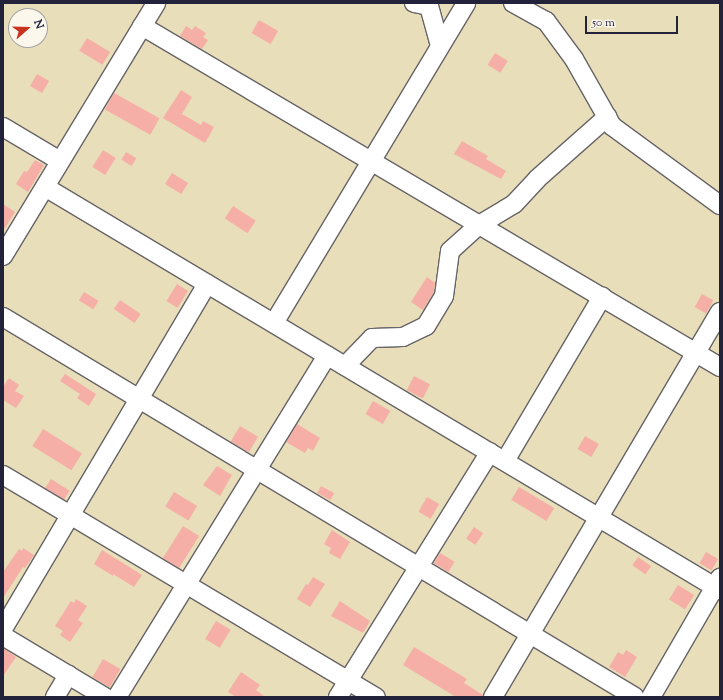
<!DOCTYPE html>
<html>
<head>
<meta charset="utf-8">
<style>
	body { margin:0 }
	#map { position:relative; width:723px; height:700px; overflow:hidden; background:#e8deb9; font-family:"Sorts Mill Goudy",serif }
	div>[style] { position:absolute }
	.building>* { inset:0; background:#f5afa7; transform-origin:0 0 }
	.roads { filter:drop-shadow(1px 0 #676467) drop-shadow(-1px 0 #676467) drop-shadow(0 1px #676467) drop-shadow(0 -1px #676467) }
	.minor>* { height:18px; margin:-9px; padding:0 9px; transform-origin:9px; border-radius:9px; background:#fff }
	span { translate:-50% -50%; white-space:nowrap; text-align:center; line-height:1.15; -webkit-text-stroke:4px #fbf7ec; paint-order:stroke }
	.frame { position:absolute; inset:0; border:4px solid #22223b; pointer-events:none }
	.north { position:absolute; left:8px; top:8px; width:40px; height:40px; box-sizing:border-box; background:#fbf7ec; border:1px solid #a4a2a5; border-radius:50%; rotate:70deg; font-size:11px; font-weight:700; line-height:16px; text-align:center; color:#22223b }
	.north::after { content:''; display:block; margin:auto; width:14px; height:18px; background:#c8321e; clip-path:polygon(50% 0,100% 100%,50% 72%,0 100%) }
	.scale { position:absolute; left:585px; top:16px; width:93px; height:18px; box-sizing:border-box; border:2px solid #22223b; border-top:0; padding-left:5px; font-size:12px; line-height:14px; white-space:nowrap; color:#22223b; -webkit-text-stroke:3px #fbf7ec; paint-order:stroke }
</style>
</head>
<body>
<div id="map">
	<div class="building">
		<i style="left:259px;top:20px;width:22px;height:15px;rotate:30deg"></i>
		<i style="clip-path:polygon(186px 26px,192px 30px,195px 26px,206px 33px,203px 37px,208px 40px,202px 49px,180px 36px)"></i>
		<i style="left:87px;top:38px;width:27px;height:15px;rotate:31deg"></i>
		<i style="left:495px;top:53px;width:15px;height:14px;rotate:32deg"></i>
		<i style="left:37px;top:74px;width:14px;height:14px;rotate:30deg"></i>
		<i style="clip-path:polygon(181px 90px,192px 97px,182px 114px,201px 125px,203px 121px,214px 127px,205px 143px,163px 118px)"></i>
		<i style="left:114px;top:93px;width:52px;height:19px;rotate:29deg"></i>
		<i style="clip-path:polygon(462px 141px,488px 156px,486px 159px,506px 171px,501px 179px,454px 154px)"></i>
		<i style="left:103px;top:150px;width:15px;height:20px;rotate:32deg"></i>
		<i style="left:126px;top:152px;width:12px;height:9px;rotate:31deg"></i>
		<i style="clip-path:polygon(35px 160px,44px 165px,28px 192px,16px 184px,24px 171px,27px 172px)"></i>
		<i style="left:172px;top:173px;width:19px;height:13px;rotate:32deg"></i>
		<i style="clip-path:polygon(3px 204px,15px 212px,3px 231px)"></i>
		<i style="left:233px;top:206px;width:27px;height:15px;rotate:33deg"></i>
		<i style="clip-path:polygon(427px 277px,435px 283px,434px 292px,423px 310px,411px 302px)"></i>
		<i style="left:177px;top:284px;width:13px;height:20px;rotate:32deg"></i>
		<i style="left:84px;top:292px;width:17px;height:10px;rotate:31deg"></i>
		<i style="left:702px;top:294px;width:13px;height:15px;rotate:29deg"></i>
		<i style="left:120px;top:300px;width:25px;height:11px;rotate:34deg"></i>
		<i style="clip-path:polygon(65px 374px,96px 394px,89px 406px,77px 398px,80px 394px,60px 381px)"></i>
		<i style="left:414px;top:376px;width:18px;height:16px;rotate:27deg"></i>
		<i style="clip-path:polygon(9px 378px,19px 385px,15px 391px,24px 396px,16px 408px,3px 400px,3px 387px)"></i>
		<i style="left:373px;top:401px;width:20px;height:15px;rotate:30deg"></i>
		<i style="clip-path:polygon(297px 424px,320px 438px,313px 451px,308px 448px,305px 453px,286px 442px)"></i>
		<i style="left:240px;top:426px;width:21px;height:18px;rotate:31deg"></i>
		<i style="left:43px;top:429px;width:46px;height:20px;rotate:32deg"></i>
		<i style="left:585px;top:436px;width:16px;height:15px;rotate:30deg"></i>
		<i style="clip-path:polygon(217px 466px,232px 475px,220px 496px,203px 485px)"></i>
		<i style="left:51px;top:479px;width:22px;height:11px;rotate:32deg"></i>
		<i style="left:321px;top:486px;width:15px;height:8px;rotate:28deg"></i>
		<i style="left:519px;top:487px;width:41px;height:15px;rotate:31deg"></i>
		<i style="left:174px;top:492px;width:27px;height:17px;rotate:31deg"></i>
		<i style="left:427px;top:497px;width:14px;height:17px;rotate:30deg"></i>
		<i style="left:183px;top:526px;width:19px;height:38px;rotate:32deg"></i>
		<i style="left:474px;top:527px;width:11px;height:14px;rotate:34deg"></i>
		<i style="clip-path:polygon(332px 530px,350px 542px,340px 559px,329px 553px,331px 548px,324px 544px)"></i>
		<i style="clip-path:polygon(23px 548px,34px 555px,25px 568px,23px 567px,3px 598px,3px 572px,19px 549px,22px 551px)"></i>
		<i style="clip-path:polygon(102px 550px,142px 575px,134px 587px,113px 574px,113px 576px,94px 564px)"></i>
		<i style="left:706px;top:552px;width:14px;height:13px;rotate:30deg"></i>
		<i style="left:440px;top:553px;width:17px;height:12px;rotate:31deg"></i>
		<i style="left:638px;top:557px;width:16px;height:10px;rotate:35deg"></i>
		<i style="clip-path:polygon(313px 577px,325px 584px,310px 607px,297px 599px,306px 584px,308px 585px)"></i>
		<i style="left:678px;top:585px;width:19px;height:17px;rotate:32deg"></i>
		<i style="clip-path:polygon(76px 599px,87px 606px,78px 620px,83px 623px,70px 642px,60px 635px,63px 631px,55px 626px,71px 601px,74px 603px)"></i>
		<i style="clip-path:polygon(340px 601px,370px 621px,363px 633px,331px 616px)"></i>
		<i style="left:216px;top:621px;width:17px;height:21px;rotate:31deg"></i>
		<i style="clip-path:polygon(414px 647px,467px 679px,464px 683px,483px 695px,483px 697px,456px 697px,403px 665px)"></i>
		<i style="clip-path:polygon(3px 648px,16px 657px,3px 676px)"></i>
		<i style="clip-path:polygon(626px 650px,637px 657px,625px 677px,609px 667px,618px 652px,623px 655px)"></i>
		<i style="left:103px;top:659px;width:20px;height:21px;rotate:30deg"></i>
		<i style="clip-path:polygon(241px 672px,260px 685px,256px 690px,265px 697px,236px 697px,228px 692px)"></i>
	</div>
	<div class="roads">
		<div class="minor">
			<i style="left:414px;top:3px;width:15px;rotate:11deg"></i>
			<i style="left:429px;top:6px;width:41px;rotate:74.6deg"></i>
			<i style="left:513px;top:3px;width:38px;rotate:29deg"></i>
			<i style="left:546px;top:21px;width:47px;rotate:53.6deg"></i>
			<i style="left:574px;top:59px;width:77px;rotate:60.4deg"></i>
			<i style="left:612px;top:126px;width:134px;rotate:36.2deg"></i>
			<i style="left:142px;top:26px;width:671px;rotate:30.54deg"></i>
			<i style="left:3px;top:127px;width:66px;rotate:30.8deg"></i>
			<i style="left:45px;top:187px;width:786px;rotate:30.84deg"></i>
			<i style="left:3px;top:256px;width:296px;rotate:-58.8deg"></i>
			<i style="left:3px;top:317px;width:737px;rotate:31.02deg"></i>
			<i style="left:274px;top:323px;width:373px;rotate:-59deg"></i>
			<i style="left:345px;top:366px;width:39px;rotate:-46deg"></i>
			<i style="left:372px;top:338px;width:31px;rotate:-2deg"></i>
			<i style="left:403px;top:337px;width:25px;rotate:-26deg"></i>
			<i style="left:426px;top:326px;width:35px;rotate:-59deg"></i>
			<i style="left:444px;top:296px;width:45px;rotate:-82.4deg"></i>
			<i style="left:450px;top:251px;width:39px;rotate:-42deg"></i>
			<i style="left:479px;top:225px;width:41px;rotate:-31deg"></i>
			<i style="left:514px;top:204px;width:34px;rotate:-47deg"></i>
			<i style="left:537px;top:179px;width:94px;rotate:-41.5deg"></i>
			<i style="left:505px;top:461px;width:191px;rotate:-59.4deg"></i>
			<i style="left:3px;top:475px;width:434px;rotate:30.8deg"></i>
			<i style="left:3px;top:629px;width:401px;rotate:-59.4deg"></i>
			<i style="left:3px;top:636px;width:119px;rotate:30.9deg"></i>
			<i style="left:55px;top:697px;width:26px;rotate:-59deg"></i>
			<i style="left:117px;top:697px;width:401px;rotate:-58.4deg"></i>
			<i style="left:338px;top:697px;width:288px;rotate:-58.2deg"></i>
			<i style="left:493px;top:697px;width:447px;rotate:-59.5deg"></i>
			<i style="left:651px;top:697px;width:138px;rotate:-59.9deg"></i>
		</div>
	</div>
	<div class="frame"></div>
	<div class="north">N</div>
	<div class="scale">50 m</div>
</div>
</body>
</html>
